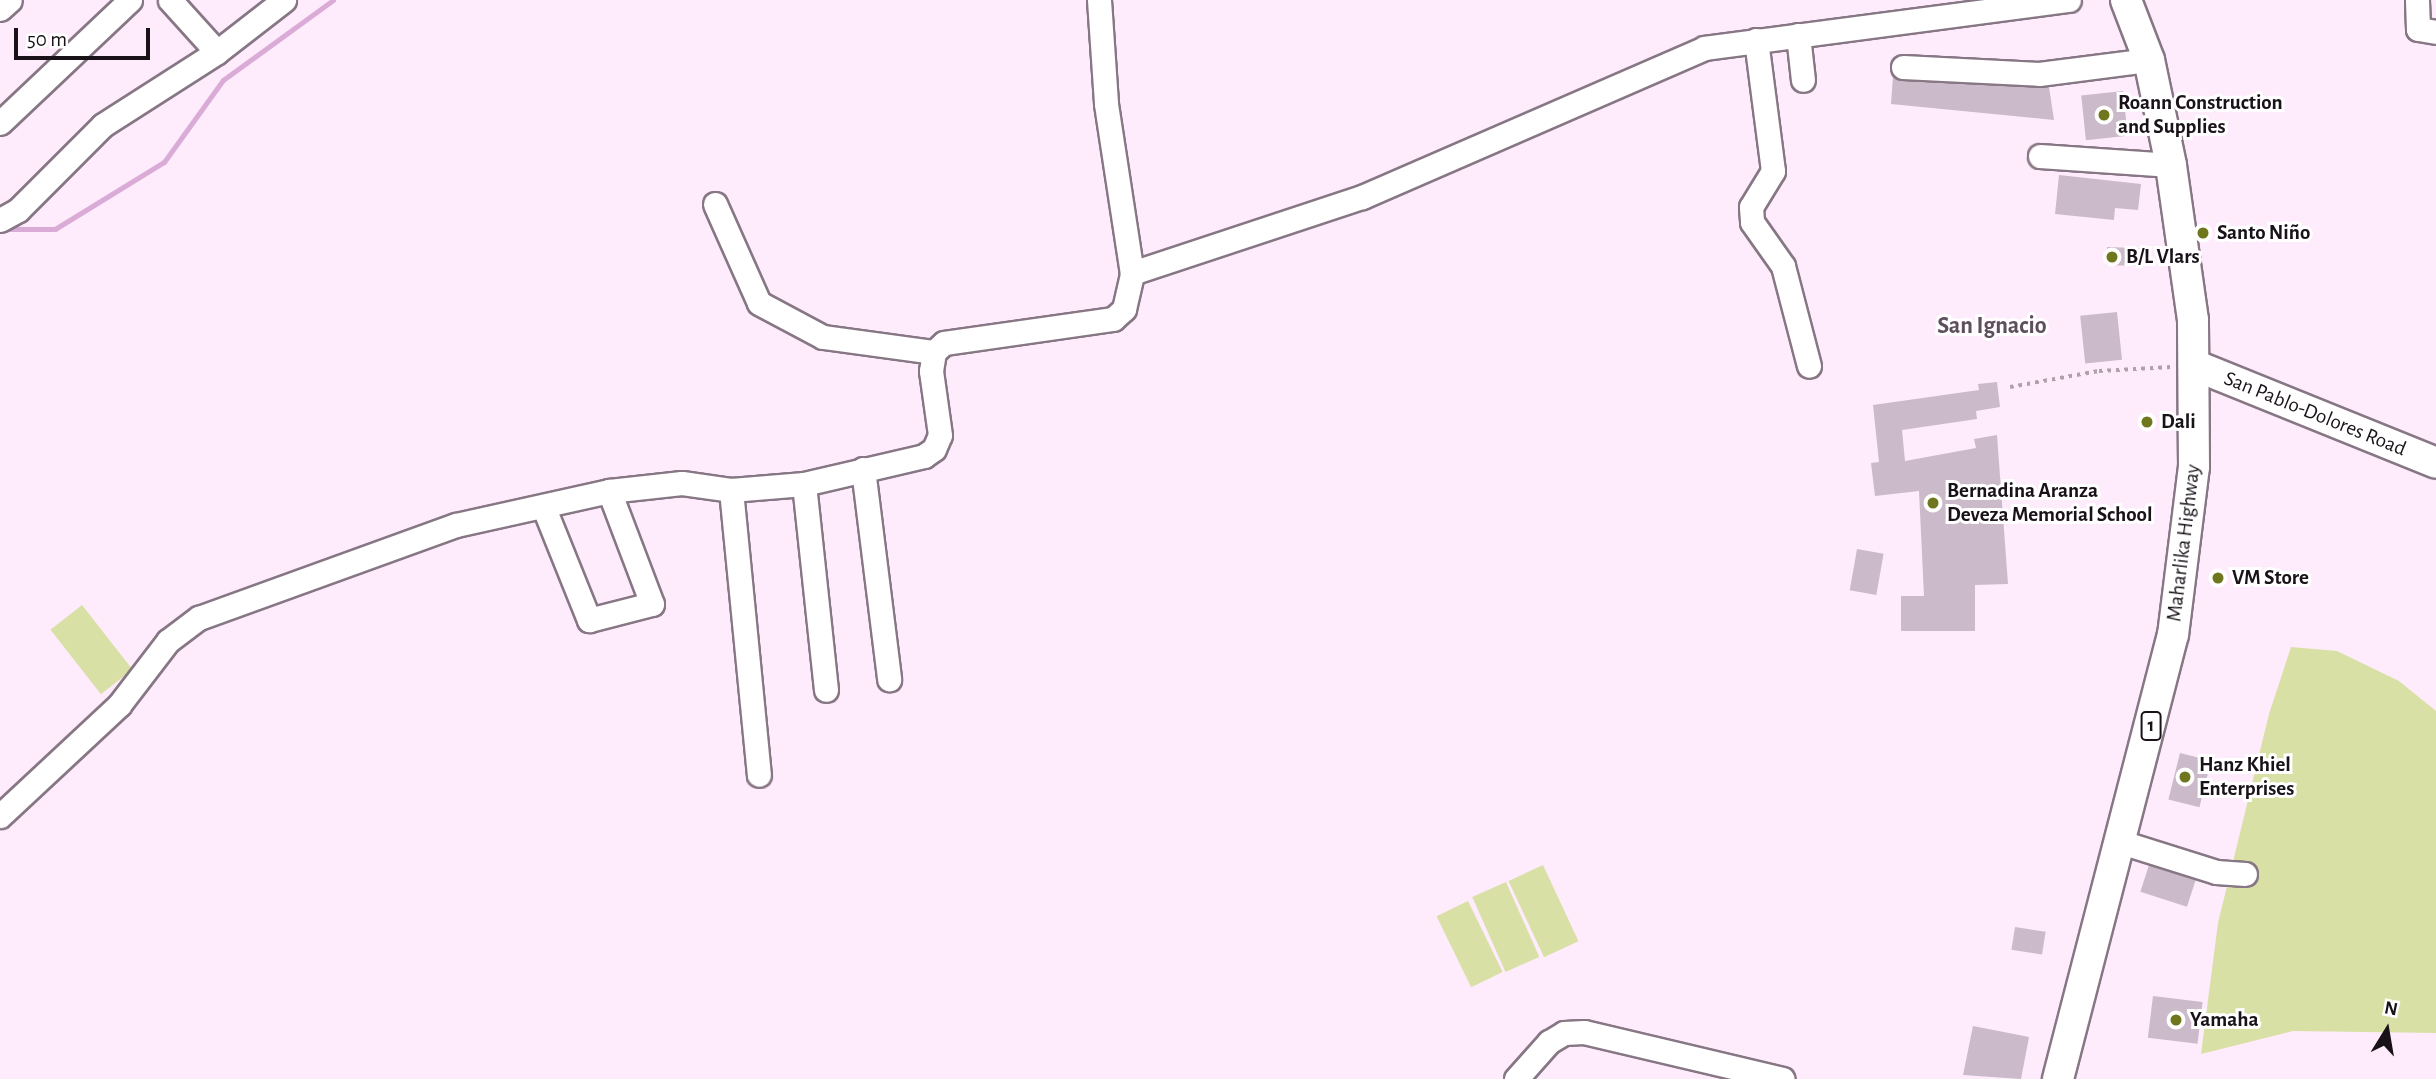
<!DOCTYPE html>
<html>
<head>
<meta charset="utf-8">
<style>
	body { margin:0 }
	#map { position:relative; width:2436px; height:1079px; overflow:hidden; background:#feecfc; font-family:"Alegreya Sans",sans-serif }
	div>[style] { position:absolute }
	.green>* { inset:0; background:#d9e0a6; transform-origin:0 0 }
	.stream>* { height:5px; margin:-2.5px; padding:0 2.5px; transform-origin:2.5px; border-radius:2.5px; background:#daabd6 }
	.building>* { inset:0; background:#cbbac9; transform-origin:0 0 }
	.path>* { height:3.5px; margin-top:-1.75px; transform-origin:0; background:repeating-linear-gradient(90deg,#aea0ad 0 3.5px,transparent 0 8.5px) }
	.roads { filter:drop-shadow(2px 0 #877785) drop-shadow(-2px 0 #877785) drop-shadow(0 2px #877785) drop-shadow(0 -2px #877785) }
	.minor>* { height:23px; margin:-11.5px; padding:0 11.5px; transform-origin:11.5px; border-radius:11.5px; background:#fff }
	.major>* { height:30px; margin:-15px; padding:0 15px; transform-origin:15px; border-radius:15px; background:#fff }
	.dots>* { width:19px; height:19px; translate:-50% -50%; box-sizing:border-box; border:4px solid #fff; border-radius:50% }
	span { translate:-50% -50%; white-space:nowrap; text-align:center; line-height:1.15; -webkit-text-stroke:6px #fff; paint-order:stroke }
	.shield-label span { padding:2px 5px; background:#fff; border:2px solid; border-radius:5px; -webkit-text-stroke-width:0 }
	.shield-label { font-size:19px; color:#191319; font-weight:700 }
	.poi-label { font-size:21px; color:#191319; font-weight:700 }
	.left { translate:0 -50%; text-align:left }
	.street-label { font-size:21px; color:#191319 }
	.quarter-label { font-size:24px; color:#5e4f5d; font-weight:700 }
	.north { position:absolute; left:2352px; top:995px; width:70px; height:70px; -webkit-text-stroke:5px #fff; paint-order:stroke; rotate:11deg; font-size:19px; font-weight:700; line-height:28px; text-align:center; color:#191319 }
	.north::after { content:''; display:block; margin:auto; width:24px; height:32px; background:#191319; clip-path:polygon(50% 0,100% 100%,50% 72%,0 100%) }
	.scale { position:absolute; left:14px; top:28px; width:136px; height:32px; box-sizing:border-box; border:4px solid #191319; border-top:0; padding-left:9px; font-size:21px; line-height:24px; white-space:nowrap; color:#191319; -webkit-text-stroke:5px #fff; paint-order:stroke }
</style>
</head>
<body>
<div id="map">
	<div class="green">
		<i style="left:82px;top:605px;width:82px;height:40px;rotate:52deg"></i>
		<i style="clip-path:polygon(2291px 647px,2337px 651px,2399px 681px,2436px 711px,2436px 1033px,2293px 1031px,2201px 1054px,2218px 923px,2269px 714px)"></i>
		<i style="left:1543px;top:865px;width:84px;height:38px;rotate:65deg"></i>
		<i style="left:1506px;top:882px;width:82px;height:37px;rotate:66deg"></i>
		<i style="left:1468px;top:901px;width:79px;height:35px;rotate:64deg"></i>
	</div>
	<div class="stream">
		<i style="left:3px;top:229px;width:52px"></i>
		<i style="left:55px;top:229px;width:128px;rotate:-31.6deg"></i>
		<i style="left:164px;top:162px;width:101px;rotate:-54.3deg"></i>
		<i style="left:223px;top:80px;width:136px;rotate:-36deg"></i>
	</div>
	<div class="building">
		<i style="clip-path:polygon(1893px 76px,2049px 87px,2054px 120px,1891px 104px)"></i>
		<i style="left:2123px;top:91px;width:45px;height:42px;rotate:84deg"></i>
		<i style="clip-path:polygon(2059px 175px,2141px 184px,2138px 210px,2115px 208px,2114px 220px,2055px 214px)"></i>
		<i style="left:2107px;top:247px;width:35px;height:18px;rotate:2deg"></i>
		<i style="left:2117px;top:312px;width:48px;height:37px;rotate:84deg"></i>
		<i style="clip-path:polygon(1997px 382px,2000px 407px,1976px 411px,1977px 419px,1902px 430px,1905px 461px,1976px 448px,1974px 439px,1997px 435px,2008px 584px,1975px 585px,1975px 631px,1901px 631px,1901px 596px,1924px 596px,1919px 491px,1875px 496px,1871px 463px,1879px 462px,1873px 405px,1979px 390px,1978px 384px)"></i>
		<i style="left:1857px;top:549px;width:27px;height:42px;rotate:10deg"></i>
		<i style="left:2180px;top:753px;width:32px;height:48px;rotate:14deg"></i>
		<i style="left:2149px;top:865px;width:49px;height:28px;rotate:18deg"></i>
		<i style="left:2015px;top:927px;width:31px;height:23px;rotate:9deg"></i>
		<i style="left:2153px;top:996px;width:50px;height:42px;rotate:7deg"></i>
		<i style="clip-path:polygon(1973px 1026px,2029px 1037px,2021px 1079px,1963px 1075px)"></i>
	</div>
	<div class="path">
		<i style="left:2010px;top:387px;width:90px;rotate:-10.2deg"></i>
		<i style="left:2099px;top:371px;width:72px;rotate:-3.2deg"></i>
	</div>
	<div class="roads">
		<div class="minor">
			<i style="left:170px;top:0;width:70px;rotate:47.9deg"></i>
			<i style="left:1099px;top:0;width:104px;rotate:86.1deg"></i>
			<i style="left:1106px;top:104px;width:171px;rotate:81.3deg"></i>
			<i style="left:2417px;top:0;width:29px;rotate:88deg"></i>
			<i style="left:2418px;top:29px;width:18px;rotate:9deg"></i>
			<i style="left:0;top:9px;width:13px;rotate:-42deg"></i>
			<i style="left:1798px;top:35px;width:45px;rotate:83.7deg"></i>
			<i style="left:1756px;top:40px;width:132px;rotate:82.6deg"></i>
			<i style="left:1773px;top:171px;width:42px;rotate:121.4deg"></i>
			<i style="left:1751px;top:207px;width:15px;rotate:86deg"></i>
			<i style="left:1752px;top:222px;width:54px;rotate:54.8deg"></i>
			<i style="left:1783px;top:266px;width:103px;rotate:75.4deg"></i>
			<i style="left:1903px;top:67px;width:136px;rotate:2.9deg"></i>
			<i style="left:2039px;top:74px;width:111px;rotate:-7.3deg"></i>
			<i style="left:0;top:123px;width:179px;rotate:-43.4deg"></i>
			<i style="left:2040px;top:156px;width:131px;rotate:3.9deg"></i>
			<i style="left:715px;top:204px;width:108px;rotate:66deg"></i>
			<i style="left:759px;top:303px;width:72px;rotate:28deg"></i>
			<i style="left:823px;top:337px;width:112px;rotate:7.7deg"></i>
			<i style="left:0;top:220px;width:21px;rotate:-29deg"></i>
			<i style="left:18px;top:210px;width:120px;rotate:-45deg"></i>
			<i style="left:103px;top:125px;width:135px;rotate:-32.6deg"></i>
			<i style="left:217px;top:52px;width:85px;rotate:-37.8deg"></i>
			<i style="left:863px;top:469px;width:212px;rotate:82.9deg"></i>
			<i style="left:804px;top:484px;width:207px;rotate:83.9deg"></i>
			<i style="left:731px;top:490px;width:286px;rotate:84.4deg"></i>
			<i style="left:544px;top:508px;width:121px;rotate:68.1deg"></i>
			<i style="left:589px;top:620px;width:65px;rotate:-14.3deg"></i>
			<i style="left:652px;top:604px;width:121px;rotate:-110.8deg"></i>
			<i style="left:0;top:816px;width:163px;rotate:-43deg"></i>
			<i style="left:119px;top:705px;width:81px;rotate:-52.6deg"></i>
			<i style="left:168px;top:641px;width:39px;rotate:-37deg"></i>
			<i style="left:199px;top:618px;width:273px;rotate:-19.9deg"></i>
			<i style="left:456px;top:525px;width:157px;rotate:-12.5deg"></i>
			<i style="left:609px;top:491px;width:73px;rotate:-6.3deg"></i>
			<i style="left:682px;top:483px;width:49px;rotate:8.1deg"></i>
			<i style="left:731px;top:490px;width:73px;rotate:-4.7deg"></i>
			<i style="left:804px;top:484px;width:123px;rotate:-13.1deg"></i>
			<i style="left:924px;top:456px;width:12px;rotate:-35deg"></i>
			<i style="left:934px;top:449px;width:15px;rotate:-67deg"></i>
			<i style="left:940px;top:435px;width:65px;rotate:-98deg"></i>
			<i style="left:931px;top:371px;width:19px;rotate:-81deg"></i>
			<i style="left:934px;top:352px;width:13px;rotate:-42deg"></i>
			<i style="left:944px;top:343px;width:171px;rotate:-8.1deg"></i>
			<i style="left:1113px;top:319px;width:15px;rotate:-42deg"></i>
			<i style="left:1124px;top:309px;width:37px;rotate:-77deg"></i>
			<i style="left:1132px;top:273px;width:242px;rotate:-18.3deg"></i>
			<i style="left:1362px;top:197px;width:373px;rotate:-23.5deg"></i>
			<i style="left:1704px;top:48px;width:368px;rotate:-7.5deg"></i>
			<i style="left:2121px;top:842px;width:100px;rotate:17.5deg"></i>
			<i style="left:2216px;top:872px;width:29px;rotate:4deg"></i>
			<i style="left:1516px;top:1079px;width:50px;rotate:-48.3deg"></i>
			<i style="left:1549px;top:1042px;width:17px;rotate:-31deg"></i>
			<i style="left:1564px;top:1033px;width:20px;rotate:-3deg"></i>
			<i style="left:1584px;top:1032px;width:204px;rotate:13.3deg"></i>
		</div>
		<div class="major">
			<i style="left:2194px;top:365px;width:261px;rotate:22deg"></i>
			<i style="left:2058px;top:1079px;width:459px;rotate:-75.5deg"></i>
			<i style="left:2173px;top:635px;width:169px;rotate:-82.9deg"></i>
			<i style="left:2194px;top:467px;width:147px;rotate:-90.4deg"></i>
			<i style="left:2193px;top:320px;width:157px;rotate:-98.1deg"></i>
			<i style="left:2171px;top:165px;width:107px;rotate:-101.8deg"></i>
			<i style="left:2149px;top:60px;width:64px;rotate:-111deg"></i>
		</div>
	</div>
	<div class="dots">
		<i style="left:2104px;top:115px;background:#70761e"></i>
		<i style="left:2203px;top:233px;background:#70761e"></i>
		<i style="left:2112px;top:257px;background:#70761e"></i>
		<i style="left:2147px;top:422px;background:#70761e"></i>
		<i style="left:1933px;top:503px;background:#70761e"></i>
		<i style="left:2218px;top:578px;background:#70761e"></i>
		<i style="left:2185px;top:777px;background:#70761e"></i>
		<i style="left:2176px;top:1020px;background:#70761e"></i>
	</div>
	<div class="shield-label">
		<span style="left:2151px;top:726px">1</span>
	</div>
	<div class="poi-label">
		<span class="left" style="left:2118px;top:115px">Roann Construction<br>and Supplies</span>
		<span class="left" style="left:2217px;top:233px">Santo Niño</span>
		<span class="left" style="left:2126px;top:257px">B/L Vlars</span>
		<span class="left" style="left:2161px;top:422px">Dali</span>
		<span class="left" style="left:1947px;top:503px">Bernadina Aranza<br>Deveza Memorial School</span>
		<span class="left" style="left:2232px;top:578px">VM Store</span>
		<span class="left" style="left:2199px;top:777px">Hanz Khiel<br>Enterprises</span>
		<span class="left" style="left:2190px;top:1020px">Yamaha</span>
	</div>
	<div class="street-label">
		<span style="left:2315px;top:414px;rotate:22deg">San Pablo-Dolores Road</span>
		<span style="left:2184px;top:543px;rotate:-83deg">Maharlika Highway</span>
	</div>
	<div class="quarter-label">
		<span style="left:1992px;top:327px">San Ignacio</span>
	</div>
	<div class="north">N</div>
	<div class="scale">50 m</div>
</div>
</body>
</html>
